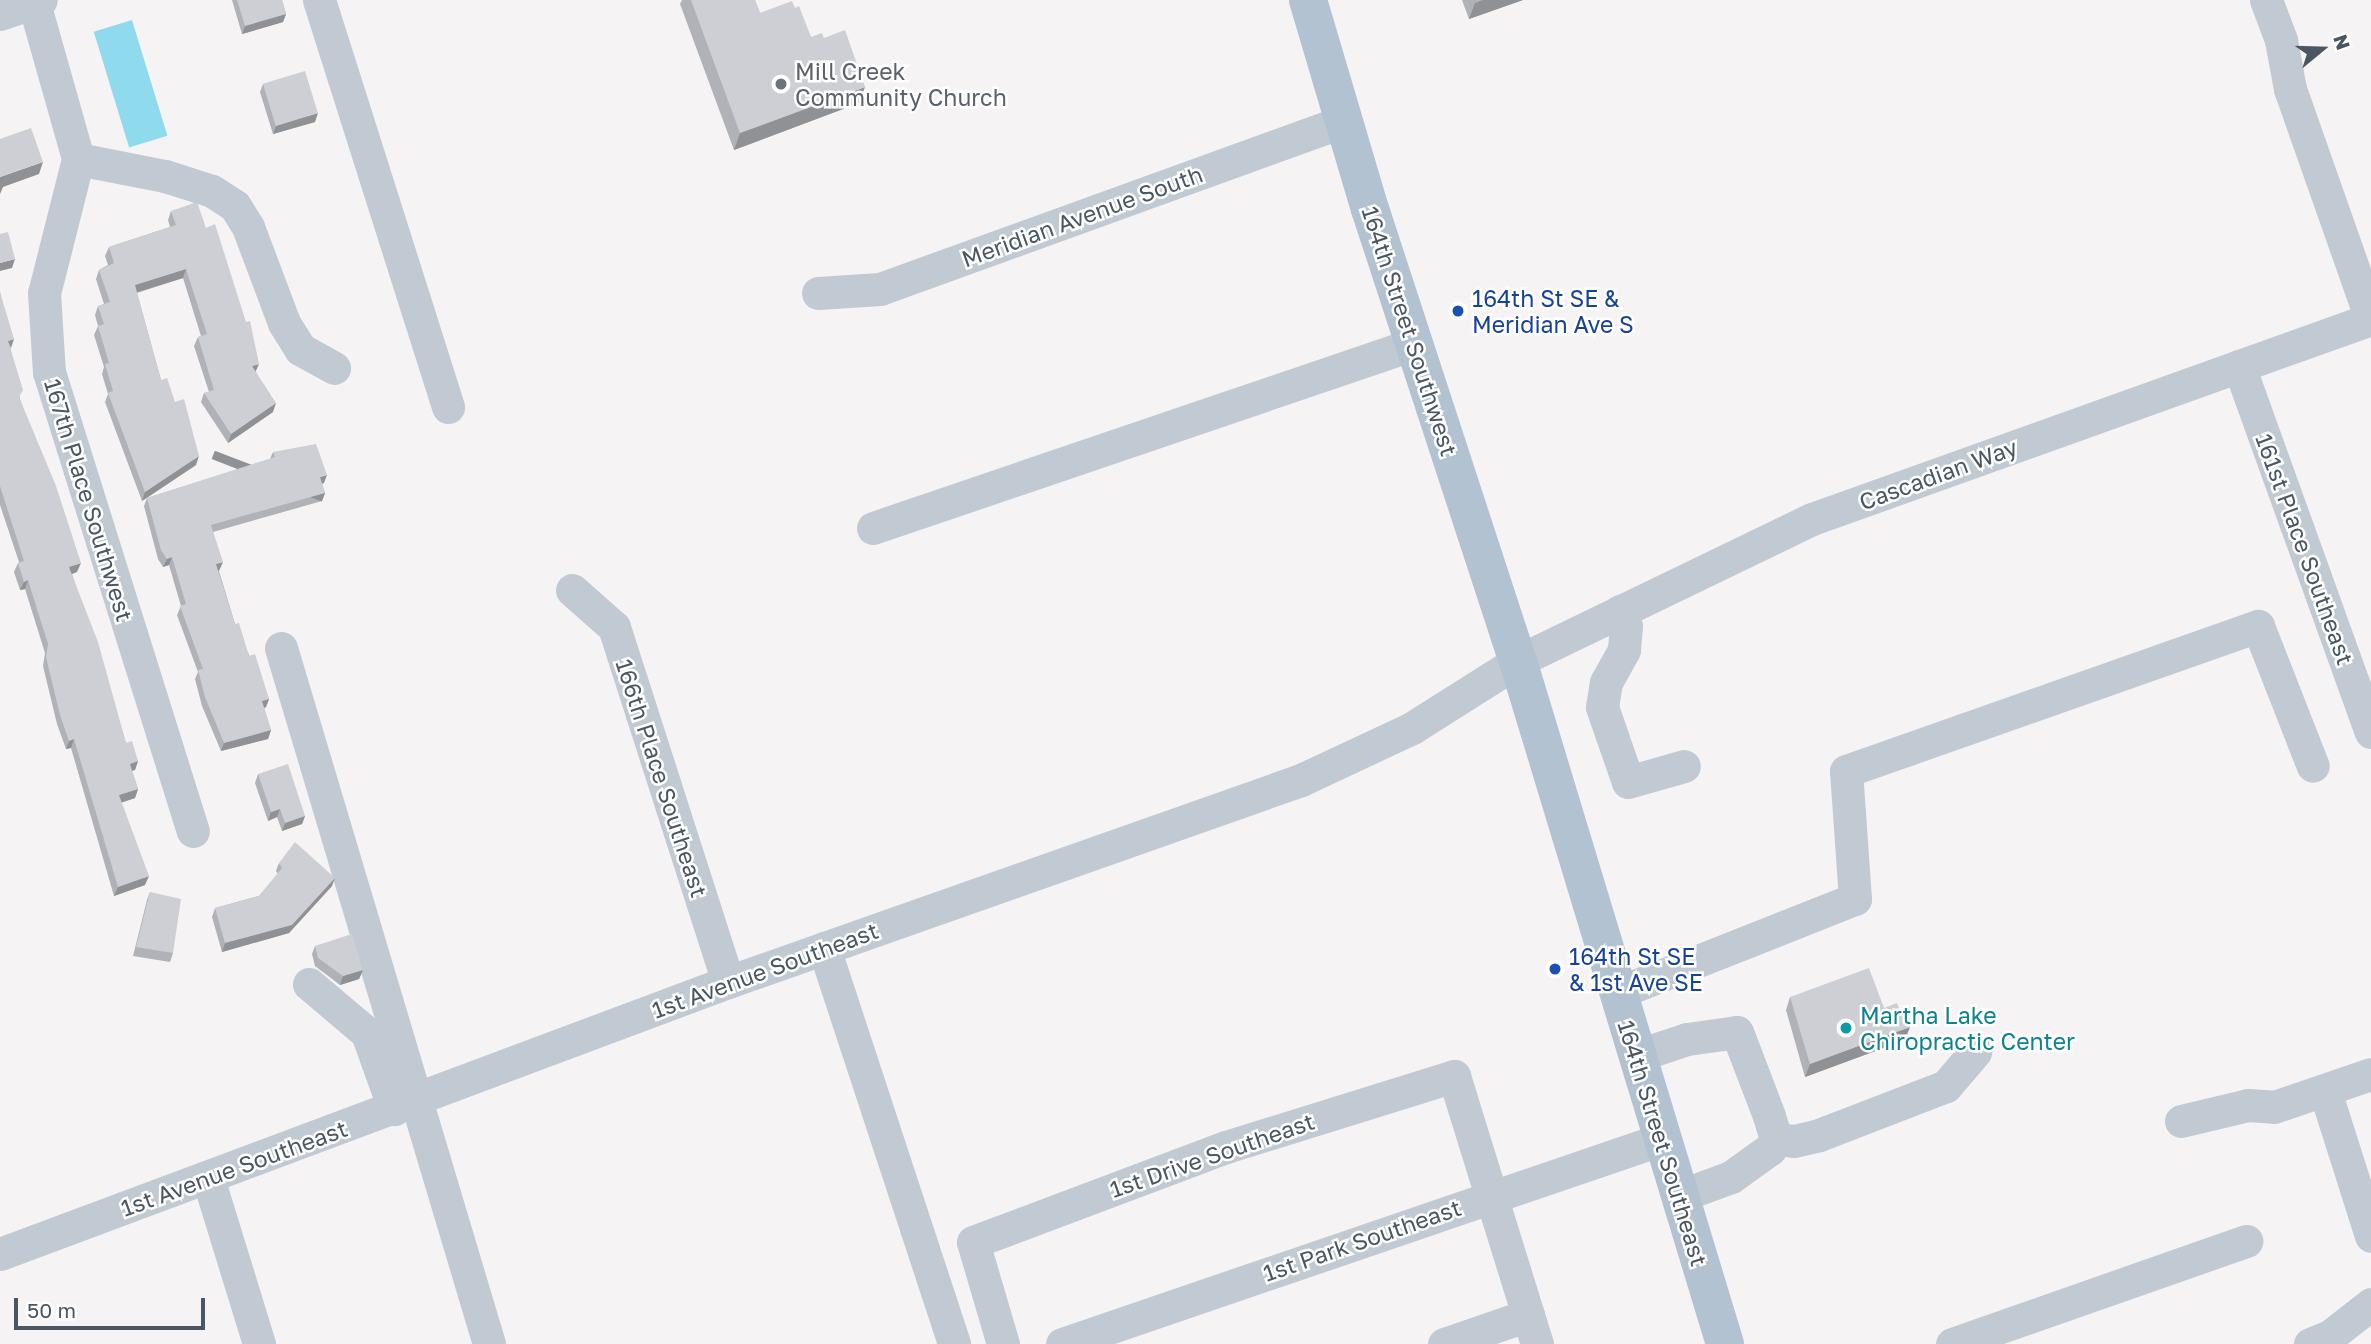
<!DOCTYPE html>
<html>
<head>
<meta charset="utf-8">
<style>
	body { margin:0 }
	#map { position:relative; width:2371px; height:1344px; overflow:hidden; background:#f5f3f3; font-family:"Golos Text",sans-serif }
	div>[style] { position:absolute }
	.water>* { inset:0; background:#90daee; transform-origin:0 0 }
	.minor>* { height:33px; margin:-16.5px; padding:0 16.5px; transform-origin:16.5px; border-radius:16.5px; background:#c1cad2 }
	.major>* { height:38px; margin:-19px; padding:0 19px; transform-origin:19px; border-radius:19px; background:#b3c2d1 }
	.wall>* { inset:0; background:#b0b2b7 }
	.shaded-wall>* { inset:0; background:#909195; transform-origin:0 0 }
	.building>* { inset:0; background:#cdcfd5; transform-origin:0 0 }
	.dots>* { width:19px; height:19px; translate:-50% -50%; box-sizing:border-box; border:4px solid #fff; border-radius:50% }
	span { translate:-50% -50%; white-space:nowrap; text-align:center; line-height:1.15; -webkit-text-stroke:5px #fff; paint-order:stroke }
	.worship-label { font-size:23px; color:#5b616d }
	.left { translate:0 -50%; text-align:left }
	.street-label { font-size:23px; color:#4a5661 }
	.transit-label { font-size:23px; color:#164399 }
	.culture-label { font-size:23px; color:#0d838f }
	.north { position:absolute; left:2287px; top:14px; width:70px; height:70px; -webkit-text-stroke:5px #fff; paint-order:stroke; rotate:71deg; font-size:19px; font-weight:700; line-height:28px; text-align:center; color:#4a5661 }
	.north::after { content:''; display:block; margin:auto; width:24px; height:32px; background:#4a5661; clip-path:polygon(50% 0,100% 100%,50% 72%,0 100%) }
	.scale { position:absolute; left:14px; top:1298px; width:191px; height:32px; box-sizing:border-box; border:4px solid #4a5661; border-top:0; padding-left:9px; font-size:21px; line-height:24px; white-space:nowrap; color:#4a5661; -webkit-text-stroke:5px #fff; paint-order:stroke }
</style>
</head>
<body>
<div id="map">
	<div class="water">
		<i style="left:132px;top:20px;width:121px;height:40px;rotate:73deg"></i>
	</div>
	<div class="minor">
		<i style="left:319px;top:0;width:427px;rotate:72.4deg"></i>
		<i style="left:2266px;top:0;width:43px;rotate:69.4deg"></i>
		<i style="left:2281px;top:40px;width:50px;rotate:79.6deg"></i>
		<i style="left:2290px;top:89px;width:244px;rotate:70.6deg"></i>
		<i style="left:34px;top:3px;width:162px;rotate:74.2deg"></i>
		<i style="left:78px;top:159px;width:138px;rotate:104.2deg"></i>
		<i style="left:44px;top:293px;width:79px;rotate:86.4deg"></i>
		<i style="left:49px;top:372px;width:481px;rotate:72.6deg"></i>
		<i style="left:0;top:14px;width:43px;rotate:-18.9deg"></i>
		<i style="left:78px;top:159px;width:89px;rotate:11.1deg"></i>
		<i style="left:165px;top:176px;width:49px;rotate:17.7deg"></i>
		<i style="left:212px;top:191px;width:27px;rotate:33deg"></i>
		<i style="left:235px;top:206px;width:25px;rotate:58deg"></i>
		<i style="left:248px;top:227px;width:103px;rotate:69.4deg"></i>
		<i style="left:284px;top:323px;width:31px;rotate:58deg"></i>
		<i style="left:300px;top:349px;width:39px;rotate:29deg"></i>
		<i style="left:818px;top:293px;width:62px;rotate:-3.7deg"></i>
		<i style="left:880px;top:289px;width:493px;rotate:-19.9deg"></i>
		<i style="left:2239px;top:366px;width:389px;rotate:70.2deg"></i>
		<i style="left:873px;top:528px;width:571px;rotate:-18.78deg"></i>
		<i style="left:572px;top:590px;width:56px;rotate:41.4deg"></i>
		<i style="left:614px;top:627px;width:373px;rotate:72.2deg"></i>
		<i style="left:1620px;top:611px;width:16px;rotate:68deg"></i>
		<i style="left:1626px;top:626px;width:24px;rotate:95deg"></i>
		<i style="left:1624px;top:650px;width:37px;rotate:119deg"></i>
		<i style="left:1606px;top:682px;width:25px;rotate:99deg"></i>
		<i style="left:1602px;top:707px;width:79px;rotate:70.9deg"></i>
		<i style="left:1628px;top:782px;width:58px;rotate:-15.9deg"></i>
		<i style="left:281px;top:648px;width:726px;rotate:73.36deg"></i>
		<i style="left:824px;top:948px;width:417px;rotate:71.8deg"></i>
		<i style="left:309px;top:984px;width:76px;rotate:40.2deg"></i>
		<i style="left:367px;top:1033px;width:81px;rotate:70.4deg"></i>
		<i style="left:1617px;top:993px;width:256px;rotate:-21.6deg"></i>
		<i style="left:1855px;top:899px;width:128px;rotate:-94deg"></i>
		<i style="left:1846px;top:771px;width:437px;rotate:-19.4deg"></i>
		<i style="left:2258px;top:626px;width:150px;rotate:68.6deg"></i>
		<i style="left:1636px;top:1056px;width:54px;rotate:-18.4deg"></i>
		<i style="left:1687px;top:1039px;width:50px;rotate:-8deg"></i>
		<i style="left:1737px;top:1032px;width:90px;rotate:69.1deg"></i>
		<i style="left:1769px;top:1116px;width:24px;rotate:73deg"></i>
		<i style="left:1776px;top:1139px;width:12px;rotate:121deg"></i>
		<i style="left:1770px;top:1149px;width:48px;rotate:144.3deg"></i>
		<i style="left:1731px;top:1177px;width:55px;rotate:159.9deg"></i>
		<i style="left:2325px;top:1091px;width:152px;rotate:72.4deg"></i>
		<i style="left:2181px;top:1121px;width:69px;rotate:-13.4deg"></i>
		<i style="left:2248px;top:1105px;width:26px;rotate:4deg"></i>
		<i style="left:2274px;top:1107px;width:102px;rotate:-18.8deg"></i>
		<i style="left:1776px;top:1139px;width:18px;rotate:6deg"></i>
		<i style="left:1794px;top:1141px;width:26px;rotate:-13deg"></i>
		<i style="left:1819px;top:1135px;width:136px;rotate:-21.1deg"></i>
		<i style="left:1946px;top:1086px;width:45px;rotate:-49.5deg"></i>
		<i style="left:208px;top:1178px;width:174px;rotate:72.9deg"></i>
		<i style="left:0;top:1254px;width:777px;rotate:-20.49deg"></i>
		<i style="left:728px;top:982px;width:608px;rotate:-19.42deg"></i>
		<i style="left:1301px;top:780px;width:123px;rotate:-25.1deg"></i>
		<i style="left:1412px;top:728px;width:125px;rotate:-32.3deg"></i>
		<i style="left:1518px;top:661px;width:326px;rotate:-25.8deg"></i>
		<i style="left:1812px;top:519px;width:594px;rotate:-19.69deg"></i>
		<i style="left:1003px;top:1344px;width:106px;rotate:-106.4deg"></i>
		<i style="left:973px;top:1242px;width:270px;rotate:-20.6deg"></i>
		<i style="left:1226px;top:1147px;width:239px;rotate:-17.3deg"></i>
		<i style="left:1454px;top:1076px;width:281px;rotate:72.8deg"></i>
		<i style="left:1062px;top:1344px;width:634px;rotate:-18.86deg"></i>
		<i style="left:1444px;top:1344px;width:89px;rotate:-19deg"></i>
		<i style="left:1952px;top:1344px;width:312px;rotate:-19.3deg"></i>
		<i style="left:2310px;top:1344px;width:22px;rotate:-22deg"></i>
		<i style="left:2330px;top:1336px;width:52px;rotate:-38deg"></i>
	</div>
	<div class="major">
		<i style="left:1308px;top:0;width:218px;rotate:73.5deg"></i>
		<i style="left:1370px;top:209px;width:476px;rotate:71.9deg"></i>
		<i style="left:1518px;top:661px;width:714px;rotate:73.14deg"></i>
	</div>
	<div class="wall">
		<i style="clip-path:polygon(232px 0,282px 0,286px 14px,283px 22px,242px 34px)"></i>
		<i style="clip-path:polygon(682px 0,755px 0,760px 13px,795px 8px,811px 37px,824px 38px,859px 103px,734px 150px,680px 4px)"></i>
		<i style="clip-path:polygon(1462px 0,1523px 0,1469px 19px)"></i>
		<i style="clip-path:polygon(263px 84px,315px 122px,273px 134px,260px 92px)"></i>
		<i style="clip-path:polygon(171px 211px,256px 372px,273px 412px,228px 443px,201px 402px,204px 393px,209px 392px,194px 346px,198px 337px,201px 336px,183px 278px,137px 293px,161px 380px,196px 465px,142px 501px,105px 402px,108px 394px,102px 374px,104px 367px,94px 335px,98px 326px,95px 315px,98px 306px,104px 304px,96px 279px,99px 270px,108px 265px,105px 256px,109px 247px,170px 227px,168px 220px)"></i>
		<i style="clip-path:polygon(0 292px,20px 399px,77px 572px,72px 574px,126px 743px,138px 761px,135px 770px,132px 771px,138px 789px,135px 798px,121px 803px,145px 885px,114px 896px,71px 748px,66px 749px,57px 724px,43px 666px,45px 653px,25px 589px,20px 590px,14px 572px,18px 563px,19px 562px,0 505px)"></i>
		<i style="clip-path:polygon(273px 452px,324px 483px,322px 484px,325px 493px,322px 501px,213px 532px,219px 571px,235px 624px,269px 699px,266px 707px,264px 708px,271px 730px,268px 739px,221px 751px,202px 706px,195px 679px,198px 672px,177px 615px,181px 606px,169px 565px,163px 567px,158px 559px,144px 506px,147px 498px,270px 459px)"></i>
		<i style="clip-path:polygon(258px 774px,305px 816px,302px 824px,282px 831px,277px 817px,268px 821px,255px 783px)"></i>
		<i style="clip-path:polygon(279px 863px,332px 886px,289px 933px,222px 952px,212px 917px,215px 908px,259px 896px,278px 874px,276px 871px)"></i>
		<i style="clip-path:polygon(150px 892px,173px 953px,170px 962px,133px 956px,147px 900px)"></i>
		<i style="clip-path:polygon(315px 946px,363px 970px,359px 979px,340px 985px,315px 966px,312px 954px)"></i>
		<i style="clip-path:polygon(1790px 997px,1884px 1008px,1901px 1014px,1905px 1040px,1805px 1077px,1786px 1010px)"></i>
	</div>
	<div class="shaded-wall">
		<i style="clip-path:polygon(1483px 0,1523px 0,1469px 19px,1475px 3px)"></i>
		<i style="clip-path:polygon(286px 14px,283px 22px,242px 34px,245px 26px)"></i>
		<i style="clip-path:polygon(865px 87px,859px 103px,734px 150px,740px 133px)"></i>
		<i style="clip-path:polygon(318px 113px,315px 122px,273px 134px,276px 126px)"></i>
		<i style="clip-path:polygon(43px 162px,39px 174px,3px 187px,0 194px,0 177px)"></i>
		<i style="clip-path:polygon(15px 259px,12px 268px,0 271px,0 263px)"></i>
		<i style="clip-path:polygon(186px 269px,183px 278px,131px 294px,135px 285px)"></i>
		<i style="clip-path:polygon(14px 339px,11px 348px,8px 341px)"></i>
		<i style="clip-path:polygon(259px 364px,255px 373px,252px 366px)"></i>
		<i style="clip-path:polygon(276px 403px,273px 412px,228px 443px,231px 434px)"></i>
		<i style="clip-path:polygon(199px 456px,196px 465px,142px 501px,145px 492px)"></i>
		<i style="clip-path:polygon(327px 475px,324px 483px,317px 485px,320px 477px)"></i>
		<i style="left:325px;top:493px;width:9px;height:118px;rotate:111deg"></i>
		<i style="clip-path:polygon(172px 557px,169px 565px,163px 567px,167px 559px)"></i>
		<i style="clip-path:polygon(223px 562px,219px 571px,213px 573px,216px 564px)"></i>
		<i style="clip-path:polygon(81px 563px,77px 572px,66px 576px,69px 567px)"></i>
		<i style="clip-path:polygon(28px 580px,25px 589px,20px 590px,24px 582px)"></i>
		<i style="clip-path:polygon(269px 699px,266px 707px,259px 710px,262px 701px)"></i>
		<i style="clip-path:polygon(271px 730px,268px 739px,221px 751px,224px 743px)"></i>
		<i style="clip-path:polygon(74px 739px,71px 748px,66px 749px,69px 741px)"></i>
		<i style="clip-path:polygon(138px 761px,135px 770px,127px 772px,130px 764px)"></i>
		<i style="clip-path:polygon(138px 789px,135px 798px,116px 804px,119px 795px)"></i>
		<i style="clip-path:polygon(280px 809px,277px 817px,268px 821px,271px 812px)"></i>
		<i style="clip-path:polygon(305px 816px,302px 824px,282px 831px,285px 823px)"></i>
		<i style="clip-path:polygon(149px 876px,145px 885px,114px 896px,118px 887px)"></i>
		<i style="clip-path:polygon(335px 878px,332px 886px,289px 933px,222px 952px,225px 943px)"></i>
		<i style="clip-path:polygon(363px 970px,359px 979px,340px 985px,343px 976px)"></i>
		<i style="clip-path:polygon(1910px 1027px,1905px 1040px,1805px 1077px,1810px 1064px)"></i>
	</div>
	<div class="building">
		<i style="clip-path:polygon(237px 0,282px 0,286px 14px,245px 26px)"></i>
		<i style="clip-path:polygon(691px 0,755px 0,760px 13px,792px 1px,795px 8px,799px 6px,811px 37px,822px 33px,824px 38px,845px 30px,865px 87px,740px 133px)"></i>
		<i style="left:305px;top:71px;width:44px;height:44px;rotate:73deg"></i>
		<i style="clip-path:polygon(31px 128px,43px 162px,0 177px,0 139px)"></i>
		<i style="clip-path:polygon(197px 202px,206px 228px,215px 224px,246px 322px,250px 321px,259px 364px,252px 366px,276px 403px,231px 434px,204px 393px,214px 390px,198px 337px,207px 334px,186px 269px,135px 285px,161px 380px,167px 378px,175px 402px,184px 399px,199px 456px,145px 492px,108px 393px,113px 391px,105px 364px,109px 363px,98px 326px,104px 324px,98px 306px,110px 302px,99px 270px,114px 263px,109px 247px,176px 225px,171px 211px)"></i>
		<i style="clip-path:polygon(8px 232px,15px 259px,0 263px,0 234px)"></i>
		<i style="clip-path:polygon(0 292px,14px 339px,8px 341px,23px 390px,19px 397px,56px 486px,81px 563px,69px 567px,98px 642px,126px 743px,132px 741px,138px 761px,130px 764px,138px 789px,119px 795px,149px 876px,118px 887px,74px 739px,69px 741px,60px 715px,46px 657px,48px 644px,28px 580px,24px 582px,18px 563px,24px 561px,0 486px)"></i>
		<i style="clip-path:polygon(316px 444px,327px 475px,320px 477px,325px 493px,211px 525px,223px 562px,216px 564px,235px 624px,239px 623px,249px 656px,255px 654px,261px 673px,269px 699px,262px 701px,271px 730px,224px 743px,205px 697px,198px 670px,203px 669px,180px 606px,186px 604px,172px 557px,167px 559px,161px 550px,147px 498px,275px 457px,273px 452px)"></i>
		<i style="clip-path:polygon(288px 764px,305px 816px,285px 823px,280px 809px,271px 812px,258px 774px)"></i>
		<i style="clip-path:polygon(295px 842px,335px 878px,292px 925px,225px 943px,215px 908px,259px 896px,282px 868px,279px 863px)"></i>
		<i style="clip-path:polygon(150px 892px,181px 899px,173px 953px,136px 947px)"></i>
		<i style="clip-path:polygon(352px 934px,363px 970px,343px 976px,318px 958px,315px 946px)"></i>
		<i style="clip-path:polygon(1869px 968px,1884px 1008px,1897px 1003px,1901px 1014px,1910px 1018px,1910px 1027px,1810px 1064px,1790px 997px)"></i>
	</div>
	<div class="dots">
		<i style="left:781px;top:84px;background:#6b7280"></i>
		<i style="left:1458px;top:311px;background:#1a4fb4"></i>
		<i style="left:1555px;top:969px;background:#1a4fb4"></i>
		<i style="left:1846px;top:1028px;background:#0f9aa8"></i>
	</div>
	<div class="worship-label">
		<span class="left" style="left:795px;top:84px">Mill Creek<br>Community Church</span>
	</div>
	<div class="street-label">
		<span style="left:1082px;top:216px;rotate:-20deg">Meridian Avenue South</span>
		<span style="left:1410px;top:331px;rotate:72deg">164th Street Southwest</span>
		<span style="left:1938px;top:474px;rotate:-20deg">Cascadian Way</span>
		<span style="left:89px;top:500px;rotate:73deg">167th Place Southwest</span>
		<span style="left:2305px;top:549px;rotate:70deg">161st Place Southeast</span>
		<span style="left:662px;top:778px;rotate:72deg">166th Place Southeast</span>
		<span style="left:765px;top:970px;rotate:-20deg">1st Avenue Southeast</span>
		<span style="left:1663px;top:1143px;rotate:73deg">164th Street Southeast</span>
		<span style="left:1212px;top:1155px;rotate:-19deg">1st Drive Southeast</span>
		<span style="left:234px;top:1168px;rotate:-20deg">1st Avenue Southeast</span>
		<span style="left:1362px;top:1240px;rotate:-19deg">1st Park Southeast</span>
	</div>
	<div class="transit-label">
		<span class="left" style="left:1472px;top:311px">164th St SE &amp;<br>Meridian Ave S</span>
		<span class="left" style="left:1569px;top:969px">164th St SE<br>&amp; 1st Ave SE</span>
	</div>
	<div class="culture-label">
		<span class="left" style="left:1860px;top:1028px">Martha Lake<br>Chiropractic Center</span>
	</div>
	<div class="north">N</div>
	<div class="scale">50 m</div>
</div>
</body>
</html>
